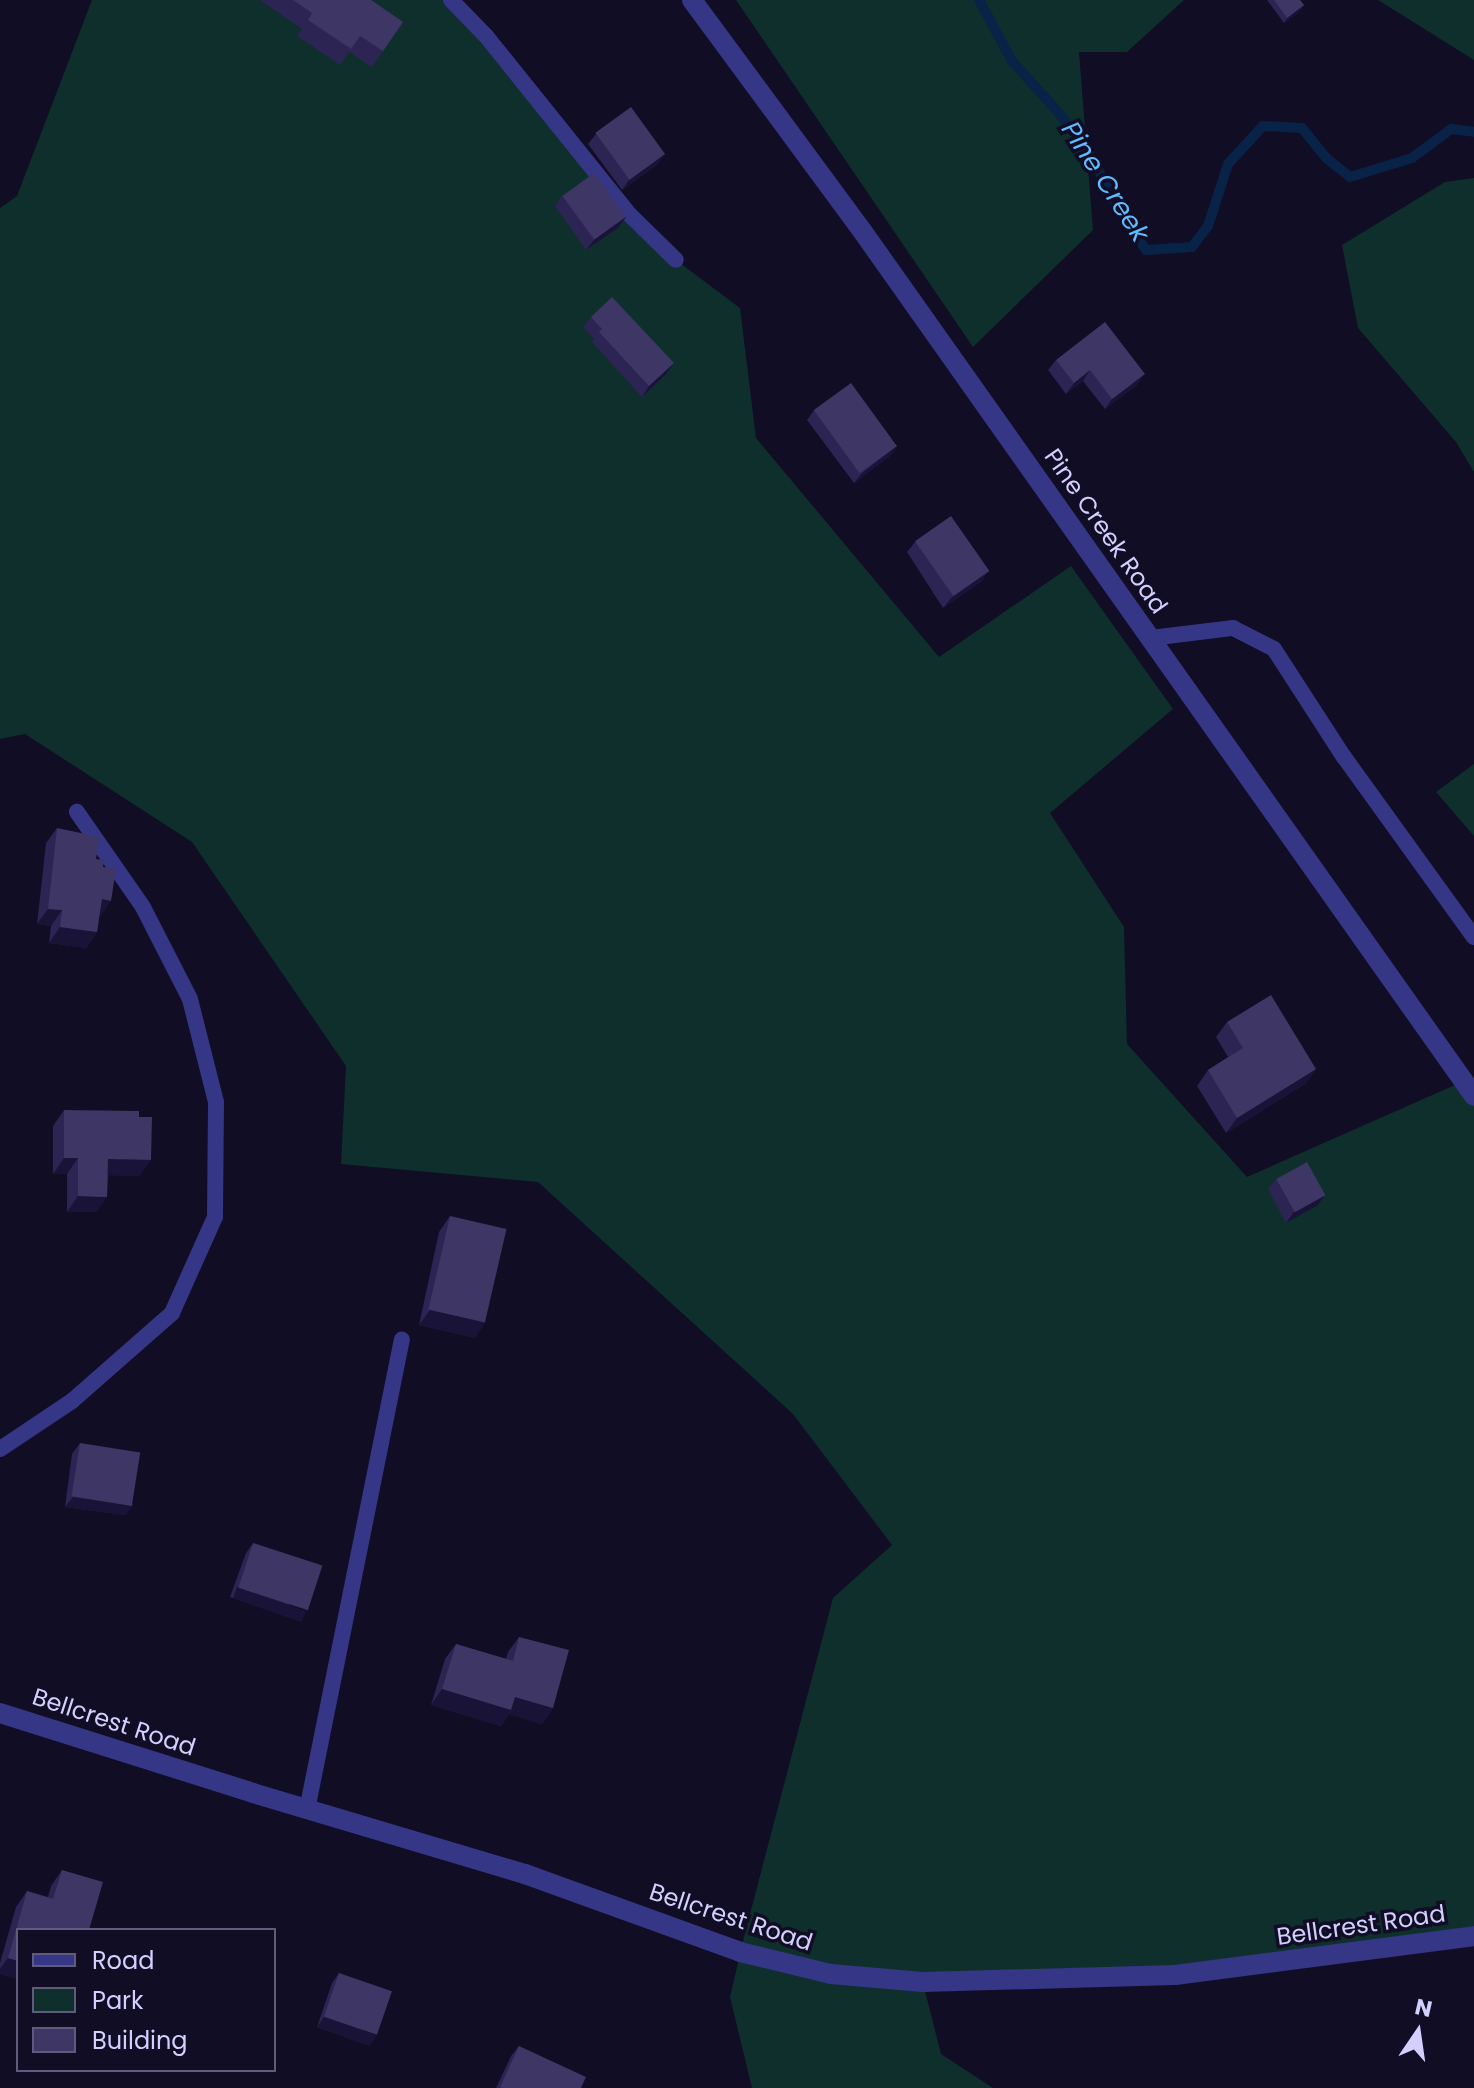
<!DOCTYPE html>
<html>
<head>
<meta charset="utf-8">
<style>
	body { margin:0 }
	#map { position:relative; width:1474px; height:2088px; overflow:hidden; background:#100d24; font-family:Poppins,sans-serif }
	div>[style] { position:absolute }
	.green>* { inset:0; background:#0f2f2c }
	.stream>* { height:10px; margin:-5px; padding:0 5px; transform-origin:5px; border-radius:5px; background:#082347 }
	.service>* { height:16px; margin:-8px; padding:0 8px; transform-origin:8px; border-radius:8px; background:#353686 }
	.tertiary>* { height:20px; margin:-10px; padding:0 10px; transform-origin:10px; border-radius:10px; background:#353686 }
	.wall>* { inset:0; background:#2c2453 }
	.shaded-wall>* { inset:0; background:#191338; transform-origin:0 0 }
	.building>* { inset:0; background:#3e3665; transform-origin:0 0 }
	span { translate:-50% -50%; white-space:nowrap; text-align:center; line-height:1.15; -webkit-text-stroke:7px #100d24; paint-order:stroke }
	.street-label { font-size:24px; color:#d3d0ff }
	.water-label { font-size:26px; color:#5ebcff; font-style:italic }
	.legend { position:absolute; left:16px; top:1928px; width:260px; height:144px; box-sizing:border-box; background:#100d24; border:2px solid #5e5b7c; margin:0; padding:10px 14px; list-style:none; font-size:24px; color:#d3d0ff }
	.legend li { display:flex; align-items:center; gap:16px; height:40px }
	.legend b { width:40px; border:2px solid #5e5b7c }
	.north { position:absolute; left:1378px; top:1992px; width:80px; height:80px; -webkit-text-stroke:6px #100d24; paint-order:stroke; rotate:13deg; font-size:22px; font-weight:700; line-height:32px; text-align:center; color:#d3d0ff }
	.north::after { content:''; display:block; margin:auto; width:28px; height:36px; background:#d3d0ff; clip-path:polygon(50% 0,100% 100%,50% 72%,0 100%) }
</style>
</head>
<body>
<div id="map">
	<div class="green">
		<i style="clip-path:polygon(92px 0,451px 0,676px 260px,740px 308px,756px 438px,939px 657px,1071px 566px,1173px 709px,1050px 813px,1124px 927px,1127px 1044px,1247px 1177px,1464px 1081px,1474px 1096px,1474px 1936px,1175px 1975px,923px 1983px,941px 2054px,993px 2088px,752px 2088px,730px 1997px,745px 1933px,833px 1598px,892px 1545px,793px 1414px,538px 1182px,341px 1164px,346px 1066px,192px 842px,25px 734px,0 739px,0 208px,17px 196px)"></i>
		<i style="clip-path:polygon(736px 0,1184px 0,1127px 52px,1079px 52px,1093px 230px,973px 347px)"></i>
		<i style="clip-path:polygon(1378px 0,1474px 0,1474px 60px)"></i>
		<i style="clip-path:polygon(1474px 178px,1474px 472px,1456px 442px,1358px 328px,1342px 245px,1445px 182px)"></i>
		<i style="clip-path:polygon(1474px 764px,1474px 836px,1436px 792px)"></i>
	</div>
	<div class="stream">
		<i style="left:979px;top:0;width:69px;rotate:61.6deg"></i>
		<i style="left:1012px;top:61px;width:70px;rotate:47.9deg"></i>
		<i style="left:1059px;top:113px;width:59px;rotate:53.9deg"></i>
		<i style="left:1094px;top:161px;width:51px;rotate:63.4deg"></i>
		<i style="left:1117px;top:207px;width:52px;rotate:56deg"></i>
		<i style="left:1146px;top:250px;width:46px;rotate:-3.7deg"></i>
		<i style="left:1192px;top:247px;width:26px;rotate:-53deg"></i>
		<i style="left:1208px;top:226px;width:65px;rotate:-72.1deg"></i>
		<i style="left:1228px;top:164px;width:52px;rotate:-47.4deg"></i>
		<i style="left:1263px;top:126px;width:39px;rotate:3deg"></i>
		<i style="left:1302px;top:128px;width:38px;rotate:51deg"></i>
		<i style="left:1326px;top:158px;width:31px;rotate:38deg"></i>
		<i style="left:1350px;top:177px;width:65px;rotate:-17deg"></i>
		<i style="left:1412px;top:158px;width:49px;rotate:-36.6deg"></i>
		<i style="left:1451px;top:129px;width:23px;rotate:7deg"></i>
	</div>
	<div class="service">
		<i style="left:451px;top:0;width:50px;rotate:45.8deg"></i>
		<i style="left:486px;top:36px;width:230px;rotate:51.2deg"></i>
		<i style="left:630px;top:215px;width:64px;rotate:44.4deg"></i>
		<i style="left:1151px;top:638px;width:83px;rotate:-7deg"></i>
		<i style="left:1233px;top:628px;width:46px;rotate:27.1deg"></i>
		<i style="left:1274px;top:649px;width:129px;rotate:57.1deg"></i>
		<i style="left:1344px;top:757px;width:222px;rotate:54.2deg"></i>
		<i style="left:0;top:1449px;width:87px;rotate:-33.7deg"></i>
		<i style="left:72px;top:1401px;width:133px;rotate:-41.3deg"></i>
		<i style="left:172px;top:1313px;width:105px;rotate:-65.9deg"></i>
		<i style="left:215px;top:1217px;width:115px;rotate:-89.5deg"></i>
		<i style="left:216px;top:1102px;width:106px;rotate:-104.2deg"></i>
		<i style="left:190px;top:999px;width:103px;rotate:-117.1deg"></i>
		<i style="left:143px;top:907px;width:116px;rotate:-124.8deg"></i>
		<i style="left:307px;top:1810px;width:480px;rotate:-78.6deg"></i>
	</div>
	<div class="tertiary">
		<i style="left:692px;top:0;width:288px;rotate:53.6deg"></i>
		<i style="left:863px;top:232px;width:1058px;rotate:54.73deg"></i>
		<i style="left:0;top:1713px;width:265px;rotate:17.5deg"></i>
		<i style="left:253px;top:1793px;width:284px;rotate:16.6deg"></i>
		<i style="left:525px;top:1874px;width:229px;rotate:19.9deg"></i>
		<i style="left:740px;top:1952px;width:94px;rotate:13.6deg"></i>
		<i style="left:831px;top:1974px;width:92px;rotate:5deg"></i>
		<i style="left:923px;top:1982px;width:252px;rotate:-1.6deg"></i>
		<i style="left:1175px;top:1975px;width:302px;rotate:-7.4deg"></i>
	</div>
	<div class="wall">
		<i style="clip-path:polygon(260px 0,371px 0,403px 22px,372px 67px,349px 52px,340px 65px,297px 36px,302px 29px)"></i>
		<i style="clip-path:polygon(1267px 0,1300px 0,1304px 5px,1300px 11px,1284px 23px)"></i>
		<i style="clip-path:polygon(596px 134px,658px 164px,622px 190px,588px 144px)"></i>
		<i style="clip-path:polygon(562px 195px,626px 217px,618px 228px,586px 250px,555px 206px)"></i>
		<i style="clip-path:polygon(591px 317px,666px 374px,642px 397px,592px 342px,594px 339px,583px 327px)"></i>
		<i style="clip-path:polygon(1056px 360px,1138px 384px,1105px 409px,1083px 381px,1066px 394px,1048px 370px)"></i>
		<i style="clip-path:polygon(814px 410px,897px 446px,890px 456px,854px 483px,807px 420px)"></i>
		<i style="clip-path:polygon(915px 542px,982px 581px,943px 608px,907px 552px)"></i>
		<i style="clip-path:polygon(57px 828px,96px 859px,103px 867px,101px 916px,99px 916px,97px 932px,86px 948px,49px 943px,51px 926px,37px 924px,46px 843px)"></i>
		<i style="clip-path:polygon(1227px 1022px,1316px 1069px,1305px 1084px,1226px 1133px,1197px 1086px,1208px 1070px,1228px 1057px,1216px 1037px)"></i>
		<i style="clip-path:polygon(64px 1110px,140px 1176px,108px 1175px,107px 1197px,96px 1212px,67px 1212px,67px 1174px,53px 1174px,53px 1126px)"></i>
		<i style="clip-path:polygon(1276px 1179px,1325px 1195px,1318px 1205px,1286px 1223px,1268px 1189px)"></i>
		<i style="clip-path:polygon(450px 1216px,475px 1338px,419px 1325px,439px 1232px)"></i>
		<i style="clip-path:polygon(80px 1443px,133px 1505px,125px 1515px,65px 1507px,72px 1454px)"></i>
		<i style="clip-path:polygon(253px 1543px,299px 1621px,230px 1597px,246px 1553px)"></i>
		<i style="clip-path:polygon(519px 1637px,553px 1708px,542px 1724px,509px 1714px,501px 1726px,431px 1705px,445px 1659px,456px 1644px,506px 1659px,508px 1652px)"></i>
		<i style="clip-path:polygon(62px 1870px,89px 1930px,18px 1930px,18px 1979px,0 1974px,0 1963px,16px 1907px,27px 1891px,48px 1897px,51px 1886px)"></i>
		<i style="clip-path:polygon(339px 1973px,370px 2046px,317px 2027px,332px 1983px)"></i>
		<i style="clip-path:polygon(519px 2046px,581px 2088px,496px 2088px,511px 2056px)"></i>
	</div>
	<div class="shaded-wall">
		<i style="clip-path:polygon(1304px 5px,1300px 11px,1284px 23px,1287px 18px)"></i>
		<i style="clip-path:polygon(665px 154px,658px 164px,622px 190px,629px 180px)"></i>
		<i style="clip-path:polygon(626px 217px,618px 228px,586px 250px,594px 240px)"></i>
		<i style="clip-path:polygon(674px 363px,666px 374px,642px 397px,649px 386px)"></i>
		<i style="clip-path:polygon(1090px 370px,1083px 381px,1066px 394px,1074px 383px)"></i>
		<i style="clip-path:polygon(1145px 374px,1138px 384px,1105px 409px,1112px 399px)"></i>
		<i style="clip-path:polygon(897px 446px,890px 456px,854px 483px,862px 473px)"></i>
		<i style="clip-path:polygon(989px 571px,982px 581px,943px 608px,951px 598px)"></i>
		<i style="clip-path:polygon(102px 899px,111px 901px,101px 916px,91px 914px)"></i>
		<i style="clip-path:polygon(48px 909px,62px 910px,51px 926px,37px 924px)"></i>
		<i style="clip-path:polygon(60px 927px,97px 932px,86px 948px,49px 943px)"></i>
		<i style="clip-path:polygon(1316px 1069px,1305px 1084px,1226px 1133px,1237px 1118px)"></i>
		<i style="clip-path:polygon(64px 1158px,78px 1158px,67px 1174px,53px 1174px)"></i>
		<i style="clip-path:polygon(108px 1159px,151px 1160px,140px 1176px,97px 1175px)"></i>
		<i style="clip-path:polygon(1325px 1195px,1318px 1205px,1286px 1223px,1294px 1212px)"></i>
		<i style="clip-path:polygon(78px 1196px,107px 1197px,96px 1212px,67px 1212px)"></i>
		<i style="clip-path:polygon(430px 1310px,486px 1322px,475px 1338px,419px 1325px)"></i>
		<i style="clip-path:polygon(73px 1497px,133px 1505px,125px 1515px,65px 1507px)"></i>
		<i style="left:237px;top:1587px;width:73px;height:12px;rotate:19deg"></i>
		<i style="clip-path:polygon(442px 1689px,515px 1697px,553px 1708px,542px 1724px,509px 1714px,501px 1726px,431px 1705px)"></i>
		<i style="clip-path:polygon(8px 1958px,18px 1961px,18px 1979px,0 1974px,0 1969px)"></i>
		<i style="clip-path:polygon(324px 2017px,377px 2035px,370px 2046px,317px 2027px)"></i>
	</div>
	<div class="building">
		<i style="clip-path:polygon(293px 0,371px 0,403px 22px,383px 51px,360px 36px,351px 49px,308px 20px,312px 13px)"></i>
		<i style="clip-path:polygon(1274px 0,1300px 0,1304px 5px,1287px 18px)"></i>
		<i style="left:631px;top:107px;width:58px;height:44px;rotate:54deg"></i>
		<i style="left:594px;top:173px;width:54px;height:39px;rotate:54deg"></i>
		<i style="clip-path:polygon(612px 297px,674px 363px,649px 386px,599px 332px,602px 329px,591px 317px)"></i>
		<i style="clip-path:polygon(1105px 322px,1145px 374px,1112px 399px,1090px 370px,1074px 383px,1056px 360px)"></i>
		<i style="left:851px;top:383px;width:78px;height:46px;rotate:54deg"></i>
		<i style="left:951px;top:516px;width:67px;height:44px;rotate:55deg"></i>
		<i style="clip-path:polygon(57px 828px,100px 837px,96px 859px,104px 860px,103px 867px,116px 869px,111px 901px,102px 899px,97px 932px,60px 927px,62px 910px,48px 909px)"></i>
		<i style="clip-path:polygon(1271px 995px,1316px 1069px,1237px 1118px,1208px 1070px,1243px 1048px,1227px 1022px)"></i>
		<i style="clip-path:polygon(64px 1110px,139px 1111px,139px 1117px,152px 1117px,151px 1160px,108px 1159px,107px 1197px,78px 1196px,78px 1158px,64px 1158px)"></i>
		<i style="left:1307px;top:1162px;width:38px;height:35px;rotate:61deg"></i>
		<i style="left:450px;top:1216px;width:58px;height:96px;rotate:13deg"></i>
		<i style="left:80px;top:1443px;width:61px;height:54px;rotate:9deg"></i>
		<i style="left:253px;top:1543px;width:73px;height:47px;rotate:18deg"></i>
		<i style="clip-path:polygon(519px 1637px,569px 1650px,553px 1708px,515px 1697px,511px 1710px,442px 1689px,456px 1644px,513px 1661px)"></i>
		<i style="clip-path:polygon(62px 1870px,103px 1882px,89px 1930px,18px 1930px,18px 1961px,8px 1958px,27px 1891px,53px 1899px)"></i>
		<i style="left:339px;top:1973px;width:56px;height:46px;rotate:19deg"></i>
		<i style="clip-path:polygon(519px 2046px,586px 2077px,581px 2088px,503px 2088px,500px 2087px)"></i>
	</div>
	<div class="street-label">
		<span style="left:1106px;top:531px;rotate:55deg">Pine Creek Road</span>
		<span style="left:114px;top:1722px;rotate:18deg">Bellcrest Road</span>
		<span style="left:731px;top:1917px;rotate:18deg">Bellcrest Road</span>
		<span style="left:1361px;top:1925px;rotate:-8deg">Bellcrest Road</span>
	</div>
	<div class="water-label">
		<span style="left:1105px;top:182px;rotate:57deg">Pine Creek</span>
	</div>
	<ul class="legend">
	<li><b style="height:10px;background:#353686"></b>Road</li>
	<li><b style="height:22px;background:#0f2f2c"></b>Park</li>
	<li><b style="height:22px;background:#3e3665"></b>Building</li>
	</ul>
	<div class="north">N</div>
</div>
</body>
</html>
